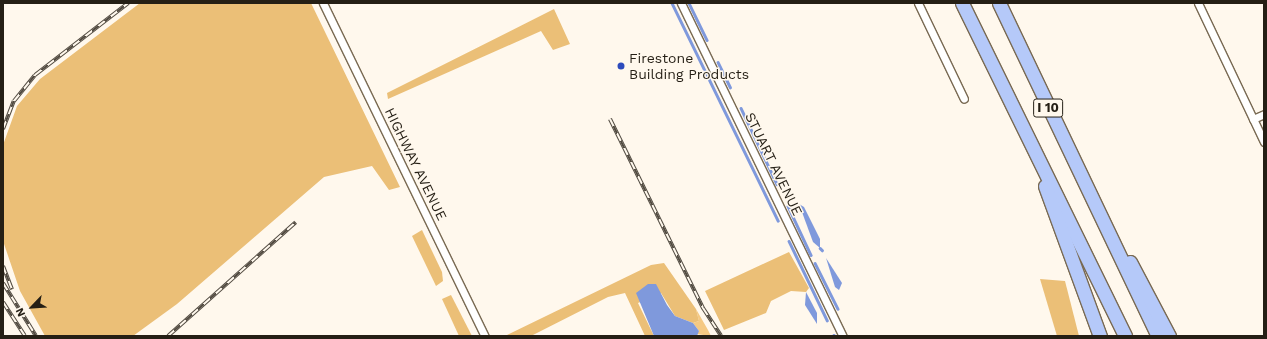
<!DOCTYPE html>
<html>
<head>
<meta charset="utf-8">
<style>
	body { margin:0 }
	#map { position:relative; width:1267px; height:339px; overflow:hidden; background:#fff8ed; font-family:"Work Sans",sans-serif }
	div>[style] { position:absolute }
	.green>* { inset:0; background:#f5c983 }
	.forest>* { inset:0; background:#ebbf77 }
	.water>* { inset:0; background:#7f99dc }
	.stream>* { height:2.5px; margin:-1.25px; padding:0 1.25px; transform-origin:1.25px; border-radius:1.25px; background:#7f99dc }
	.roads { filter:drop-shadow(1px 0 #796a53) drop-shadow(-1px 0 #796a53) drop-shadow(0 1px #796a53) drop-shadow(0 -1px #796a53) }
	.street>* { height:7px; margin:-3.5px; padding:0 3.5px; transform-origin:3.5px; border-radius:3.5px; background:#fff }
	.highway>* { height:13px; margin:-6.5px; padding:0 6.5px; transform-origin:6.5px; border-radius:6.5px; background:#b5c9f9 }
	.rail>* { height:4px; margin-top:-2px; transform-origin:0; background:repeating-linear-gradient(90deg,#fff8ed 0 8px,#514a40 0 16px); box-sizing:border-box; border-block:1px solid #514a40 }
	.dots>* { width:11px; height:11px; translate:-50% -50%; box-sizing:border-box; border:2px solid #fff8ed; border-radius:50% }
	span { translate:-50% -50%; white-space:nowrap; text-align:center; line-height:1.15; -webkit-text-stroke:3px #fff8ed; paint-order:stroke }
	.shield-label span { padding:1px 3px; background:#fff8ed; border:1px solid; border-radius:3px; -webkit-text-stroke-width:0 }
	.shield-label { font-size:13px; color:#251f15; font-weight:700 }
	.poi-label { font-size:14px; color:#251f15 }
	.left { translate:0 -50%; text-align:left }
	.street-label { font-size:14px; color:#251f15 }
	.frame { position:absolute; inset:0; border:4px solid #251f15; pointer-events:none }
	.north { position:absolute; left:12px; top:287px; width:40px; height:40px; -webkit-text-stroke:3px #fff8ed; paint-order:stroke; rotate:245deg; font-size:11px; font-weight:700; line-height:16px; text-align:center; color:#251f15 }
	.north::after { content:''; display:block; margin:auto; width:14px; height:18px; background:#251f15; clip-path:polygon(50% 0,100% 100%,50% 72%,0 100%) }
</style>
</head>
<body>
<div id="map">
	<div class="green">
		<i style="clip-path:polygon(696px 309px,708px 330px,711px 336px,696px 334px,699px 331px,693px 323px,699px 321px)"></i>
	</div>
	<div class="forest">
		<i style="clip-path:polygon(140px 3px,311px 3px,400px 187px,389px 190px,372px 166px,324px 177px,177px 304px,133px 336px,45px 336px,20px 291px,3px 241px,3px 145px,17px 106px,40px 79px)"></i>
		<i style="clip-path:polygon(554px 9px,570px 44px,553px 50px,541px 31px,388px 99px,387px 93px)"></i>
		<i style="clip-path:polygon(422px 230px,442px 272px,443px 281px,436px 286px,412px 236px)"></i>
		<i style="clip-path:polygon(789px 252px,809px 288px,806px 292px,791px 291px,771px 301px,766px 313px,724px 330px,705px 291px)"></i>
		<i style="clip-path:polygon(664px 263px,696px 309px,699px 321px,693px 323px,675px 316px,661px 293px,638px 303px,654px 336px,645px 336px,625px 293px,608px 297px,531px 336px,505px 336px,651px 265px)"></i>
		<i style="clip-path:polygon(1040px 279px,1065px 281px,1079px 336px,1057px 336px)"></i>
		<i style="clip-path:polygon(451px 295px,472px 336px,459px 336px,442px 299px)"></i>
	</div>
	<div class="water">
		<i style="clip-path:polygon(799px 204px,804px 207px,820px 239px,820px 248px,813px 242px)"></i>
		<i style="clip-path:polygon(826px 258px,842px 283px,839px 290px,835px 287px)"></i>
		<i style="clip-path:polygon(648px 284px,656px 284px,667px 305px,675px 316px,693px 323px,699px 331px,697px 336px,654px 336px,636px 293px)"></i>
		<i style="clip-path:polygon(806px 292px,817px 313px,817px 324px,805px 305px)"></i>
	</div>
	<div class="stream">
		<i style="left:672px;top:3px;width:242px;rotate:64deg"></i>
		<i style="left:689px;top:3px;width:41px;rotate:64.1deg"></i>
		<i style="left:718px;top:62px;width:28px;rotate:64deg"></i>
		<i style="left:741px;top:108px;width:84px;rotate:64.7deg"></i>
		<i style="left:788px;top:206px;width:54px;rotate:64.9deg"></i>
		<i style="left:789px;top:241px;width:88px;rotate:64.3deg"></i>
		<i style="left:820px;top:248px;width:3px;rotate:45deg"></i>
		<i style="left:815px;top:263px;width:51px;rotate:63.4deg"></i>
		<i style="left:834px;top:335px;width:1px;rotate:90deg"></i>
	</div>
	<div class="roads">
		<div class="street">
			<i style="left:323px;top:3px;width:370px;rotate:64.1deg"></i>
			<i style="left:681px;top:3px;width:370px;rotate:64.1deg"></i>
			<i style="left:918px;top:3px;width:106px;rotate:64.4deg"></i>
			<i style="left:1198px;top:3px;width:154px;rotate:64.6deg"></i>
			<i style="left:1253px;top:119px;width:12px;rotate:-24deg"></i>
		</div>
		<div class="highway">
			<i style="left:962px;top:3px;width:371px;rotate:63.9deg"></i>
			<i style="left:999px;top:3px;width:369px;rotate:64.5deg"></i>
			<i style="left:1045px;top:186px;width:160px;rotate:69.9deg"></i>
			<i style="left:1130px;top:262px;width:84px;rotate:62.2deg"></i>
		</div>
	</div>
	<div class="rail">
		<i style="left:610px;top:119px;width:211px;rotate:63.8deg"></i>
		<i style="left:703px;top:308px;width:33px;rotate:57deg"></i>
		<i style="left:3px;top:129px;width:30px;rotate:-69deg"></i>
		<i style="left:14px;top:101px;width:33px;rotate:-51deg"></i>
		<i style="left:35px;top:75px;width:118px;rotate:-37.7deg"></i>
		<i style="left:3px;top:266px;width:25px;rotate:69deg"></i>
		<i style="left:3px;top:283px;width:62px;rotate:58.1deg"></i>
		<i style="left:3px;top:302px;width:40px;rotate:57.1deg"></i>
		<i style="left:168px;top:336px;width:171px;rotate:-41.7deg"></i>
	</div>
	<div class="dots">
		<i style="left:621px;top:66px;background:#2d4bbc"></i>
	</div>
	<div class="shield-label">
		<span style="left:1048px;top:108px">I 10</span>
	</div>
	<div class="poi-label">
		<span class="left" style="left:629px;top:66px">Firestone<br>Building Products</span>
	</div>
	<div class="street-label">
		<span style="left:416px;top:164px;rotate:64deg">HIGHWAY AVENUE</span>
		<span style="left:774px;top:164px;rotate:64deg">STUART AVENUE</span>
	</div>
	<div class="frame"></div>
	<div class="north">N</div>
</div>
</body>
</html>
